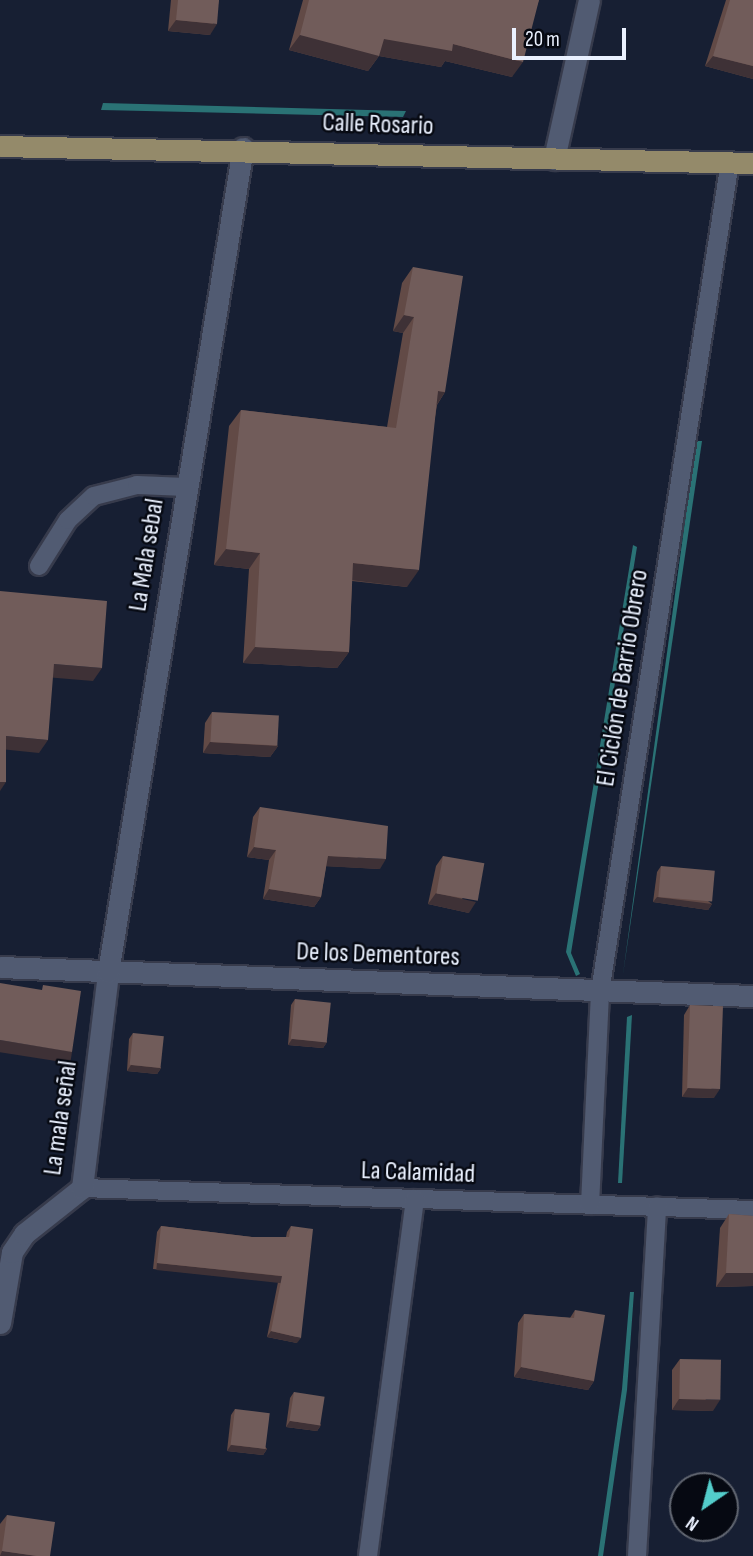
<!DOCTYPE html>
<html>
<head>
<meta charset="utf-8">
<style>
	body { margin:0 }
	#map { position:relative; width:753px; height:1556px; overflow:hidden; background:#171f33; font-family:"Sofia Sans Condensed",sans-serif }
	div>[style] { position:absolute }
	.water>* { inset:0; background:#2a7275 }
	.roads { filter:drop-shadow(2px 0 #373b4c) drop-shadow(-2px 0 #373b4c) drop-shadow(0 2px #373b4c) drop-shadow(0 -2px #373b4c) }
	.lane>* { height:18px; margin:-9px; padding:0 9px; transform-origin:9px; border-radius:9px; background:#515b72 }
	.street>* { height:21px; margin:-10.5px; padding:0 10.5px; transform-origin:10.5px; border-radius:10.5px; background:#515b72 }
	.primary>* { height:21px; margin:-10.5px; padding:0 10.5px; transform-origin:10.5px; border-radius:10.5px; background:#948a6a }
	.wall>* { inset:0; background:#624a46 }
	.shaded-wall>* { inset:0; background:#3e3136; transform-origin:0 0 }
	.building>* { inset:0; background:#715c5a; transform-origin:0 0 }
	span { translate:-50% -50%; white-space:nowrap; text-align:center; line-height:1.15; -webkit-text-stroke:5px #060912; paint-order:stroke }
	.street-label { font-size:26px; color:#eaf1ff }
	.north { position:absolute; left:669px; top:1472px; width:70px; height:70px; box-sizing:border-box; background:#060912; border:2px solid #616671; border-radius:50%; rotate:215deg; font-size:19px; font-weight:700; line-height:28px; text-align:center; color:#eaf1ff }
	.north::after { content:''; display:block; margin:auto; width:24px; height:32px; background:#53cdcb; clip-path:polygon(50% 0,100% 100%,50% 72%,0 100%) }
	.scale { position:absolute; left:512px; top:28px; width:114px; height:32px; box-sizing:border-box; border:4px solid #eaf1ff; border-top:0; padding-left:9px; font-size:21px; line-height:24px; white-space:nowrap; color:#eaf1ff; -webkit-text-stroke:5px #060912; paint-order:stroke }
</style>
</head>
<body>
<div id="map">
	<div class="water">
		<i style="clip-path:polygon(103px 103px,406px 111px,403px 117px,101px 110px)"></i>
		<i style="clip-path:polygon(696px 441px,702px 441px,623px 974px)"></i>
		<i style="clip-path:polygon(633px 545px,637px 547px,571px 953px,580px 974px,576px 976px,566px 952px)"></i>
		<i style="clip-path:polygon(632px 1015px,622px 1183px,618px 1183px,627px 1017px)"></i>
		<i style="clip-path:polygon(630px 1292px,634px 1292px,627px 1390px,603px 1556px,598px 1556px,622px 1389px)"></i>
	</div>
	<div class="roads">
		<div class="lane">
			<i style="left:39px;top:566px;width:54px;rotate:-57.8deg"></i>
			<i style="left:68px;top:520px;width:35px;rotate:-43deg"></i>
			<i style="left:94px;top:496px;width:44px;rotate:-14.3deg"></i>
			<i style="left:137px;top:485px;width:49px;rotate:2.3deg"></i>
			<i style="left:82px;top:1188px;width:671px;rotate:1.88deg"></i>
			<i style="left:590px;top:1205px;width:213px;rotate:-87.3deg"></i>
			<i style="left:600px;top:992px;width:840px;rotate:-81.1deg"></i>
			<i style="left:368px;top:1556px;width:360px;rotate:-82.5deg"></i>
			<i style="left:637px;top:1556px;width:350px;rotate:-86.7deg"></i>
		</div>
		<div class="street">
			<i style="left:554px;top:159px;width:163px;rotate:-77.6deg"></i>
			<i style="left:0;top:967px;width:754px;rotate:2.21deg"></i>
			<i style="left:0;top:1323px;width:72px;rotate:-80.4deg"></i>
			<i style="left:12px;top:1252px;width:22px;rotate:-56deg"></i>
			<i style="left:24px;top:1234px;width:74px;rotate:-38.4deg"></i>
			<i style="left:82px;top:1188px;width:218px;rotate:-83.1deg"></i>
			<i style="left:108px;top:972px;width:835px;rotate:-80.7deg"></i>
		</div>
		<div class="primary">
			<i style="left:0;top:146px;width:753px;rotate:1.29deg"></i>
		</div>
	</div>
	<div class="wall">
		<i style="clip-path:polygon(171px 0,219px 0,210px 35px,168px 31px)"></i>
		<i style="clip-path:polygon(303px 0,539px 0,512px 77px,445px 61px,441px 67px,379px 56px,368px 71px,289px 50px)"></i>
		<i style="clip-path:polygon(726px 0,753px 0,753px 79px,705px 66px)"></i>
		<i style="clip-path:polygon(413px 267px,445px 392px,437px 405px,407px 587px,352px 581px,349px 652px,337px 668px,243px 663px,249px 569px,214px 565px,229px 426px,241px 410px,387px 427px,403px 333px,393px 331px,402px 283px)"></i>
		<i style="clip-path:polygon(212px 712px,278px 746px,270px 757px,203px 753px,205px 723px)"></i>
		<i style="clip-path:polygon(260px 807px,380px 869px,326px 866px,321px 897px,314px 907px,263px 899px,269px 860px,247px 857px,253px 817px)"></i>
		<i style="clip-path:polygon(443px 856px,469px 913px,428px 904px,436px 866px)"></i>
		<i style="clip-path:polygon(661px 866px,712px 904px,708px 910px,653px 902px,657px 872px)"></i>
		<i style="clip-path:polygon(295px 999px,327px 1042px,323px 1048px,288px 1045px,291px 1005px)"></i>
		<i style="clip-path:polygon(690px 1005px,714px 1098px,682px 1097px,684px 1015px)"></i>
		<i style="clip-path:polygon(133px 1033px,161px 1068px,157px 1074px,127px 1071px,129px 1039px)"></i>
		<i style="clip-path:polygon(729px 1214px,753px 1216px,753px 1286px,716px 1287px,720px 1228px)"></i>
		<i style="clip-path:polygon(161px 1226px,252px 1237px,286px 1237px,287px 1232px,291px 1226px,297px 1343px,267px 1337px,278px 1282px,153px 1269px,157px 1232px)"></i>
		<i style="clip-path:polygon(575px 1310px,594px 1381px,588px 1390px,514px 1377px,518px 1323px,524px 1314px,570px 1318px)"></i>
		<i style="clip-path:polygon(680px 1359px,713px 1411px,672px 1410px,672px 1370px)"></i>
		<i style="clip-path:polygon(294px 1392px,321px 1425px,317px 1431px,286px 1427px,290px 1398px)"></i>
		<i style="clip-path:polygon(235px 1409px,267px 1449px,263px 1455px,227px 1451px,231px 1415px)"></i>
		<i style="clip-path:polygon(7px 1515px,50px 1556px,0 1556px,0 1524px)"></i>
	</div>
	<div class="shaded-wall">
		<i style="clip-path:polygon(176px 20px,217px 24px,210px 35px,168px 31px)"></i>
		<i style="clip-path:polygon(300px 35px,384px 39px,453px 44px,523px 62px,512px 77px,445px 61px,441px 67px,379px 56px,368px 71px,289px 50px)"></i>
		<i style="clip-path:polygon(713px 56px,753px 66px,753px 79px,705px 66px)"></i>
		<i style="clip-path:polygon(404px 315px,414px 317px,403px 333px,393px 331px)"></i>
		<i style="clip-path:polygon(438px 391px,445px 392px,434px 409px)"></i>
		<i style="clip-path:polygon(226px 549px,260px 553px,249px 569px,214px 565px)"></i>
		<i style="clip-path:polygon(353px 563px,419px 570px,407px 587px,342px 579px)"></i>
		<i style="clip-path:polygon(255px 647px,349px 652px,337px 668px,243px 663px)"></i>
		<i style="clip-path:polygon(54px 664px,102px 668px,93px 681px,45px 677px)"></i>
		<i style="clip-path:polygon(6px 736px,48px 740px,39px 753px,0 749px)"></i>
		<i style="clip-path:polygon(210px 742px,278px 746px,270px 757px,203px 753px)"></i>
		<i style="clip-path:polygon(0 782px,6px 782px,0 791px)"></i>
		<i style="clip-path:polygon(254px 847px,276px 850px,269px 860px,247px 857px)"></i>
		<i style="clip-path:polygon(328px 856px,386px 859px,380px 869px,321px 866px)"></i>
		<i style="clip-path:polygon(269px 889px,321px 897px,314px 907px,263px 899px)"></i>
		<i style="clip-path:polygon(436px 893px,476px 902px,469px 913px,428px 904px)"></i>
		<i style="clip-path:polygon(657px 897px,712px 904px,708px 910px,653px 902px)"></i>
		<i style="clip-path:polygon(292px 1039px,327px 1042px,323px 1048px,288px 1045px)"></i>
		<i style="left:0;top:1040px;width:73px;height:12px;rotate:9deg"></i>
		<i style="clip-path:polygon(131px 1065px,161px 1068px,157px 1074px,127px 1071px)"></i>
		<i style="clip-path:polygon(688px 1088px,720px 1089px,714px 1098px,682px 1097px)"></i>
		<i style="left:157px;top:1263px;width:126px;height:7px;rotate:6deg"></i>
		<i style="clip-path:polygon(726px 1273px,753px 1273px,753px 1286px,716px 1287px)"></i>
		<i style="clip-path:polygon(271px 1331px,301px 1338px,297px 1343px,267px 1337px)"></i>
		<i style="clip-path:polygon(521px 1367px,594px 1381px,588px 1390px,514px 1377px)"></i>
		<i style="clip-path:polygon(679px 1399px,720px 1400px,713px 1411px,672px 1410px)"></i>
		<i style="clip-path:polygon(290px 1421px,321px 1425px,317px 1431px,286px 1427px)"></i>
		<i style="clip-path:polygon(231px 1445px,267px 1449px,263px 1455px,227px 1451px)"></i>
		<i style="clip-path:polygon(2px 1551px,37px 1556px,0 1556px)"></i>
	</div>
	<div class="building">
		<i style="clip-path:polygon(178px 0,219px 0,217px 24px,176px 20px)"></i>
		<i style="clip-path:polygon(309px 0,539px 0,523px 62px,453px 44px,452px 51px,384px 39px,379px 56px,300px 35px)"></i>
		<i style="clip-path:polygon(730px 0,753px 0,753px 66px,713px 56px)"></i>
		<i style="clip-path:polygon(413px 267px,463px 276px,445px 392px,438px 391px,419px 570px,353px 563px,349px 652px,255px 647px,260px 553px,226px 549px,241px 410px,396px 428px,414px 317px,404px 315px)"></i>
		<i style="clip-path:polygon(0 591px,107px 601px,102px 668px,54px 664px,48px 740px,6px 736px,6px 782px,0 782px)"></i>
		<i style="left:212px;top:712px;width:67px;height:30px;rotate:3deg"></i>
		<i style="clip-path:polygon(260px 807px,388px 826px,386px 859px,328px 856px,321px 897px,269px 889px,276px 850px,254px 847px)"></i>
		<i style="left:443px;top:856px;width:42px;height:38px;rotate:10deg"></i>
		<i style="left:661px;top:866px;width:54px;height:31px;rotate:5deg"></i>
		<i style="clip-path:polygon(0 983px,42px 990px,43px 985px,81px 991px,72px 1052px,0 1040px)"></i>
		<i style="left:295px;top:999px;width:36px;height:40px;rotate:6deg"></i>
		<i style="left:690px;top:1005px;width:33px;height:83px;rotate:2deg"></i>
		<i style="left:133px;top:1033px;width:31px;height:32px;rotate:6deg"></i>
		<i style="clip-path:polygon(729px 1214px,753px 1216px,753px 1273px,726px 1273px)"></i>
		<i style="clip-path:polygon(161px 1226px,252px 1237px,289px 1237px,291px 1226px,313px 1229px,301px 1338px,271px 1331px,282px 1276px,157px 1263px)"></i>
		<i style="clip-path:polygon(575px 1310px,605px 1315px,594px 1381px,521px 1367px,524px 1314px,574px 1318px)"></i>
		<i style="left:680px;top:1359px;width:41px;height:40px;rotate:1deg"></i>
		<i style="left:294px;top:1392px;width:31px;height:29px;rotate:9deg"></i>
		<i style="left:235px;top:1409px;width:35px;height:36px;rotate:7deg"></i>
		<i style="clip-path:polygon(7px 1515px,55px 1522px,50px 1556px,37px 1556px,2px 1551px)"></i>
	</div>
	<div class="street-label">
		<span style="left:378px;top:125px;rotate:2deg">Calle Rosario</span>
		<span style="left:147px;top:555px;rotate:-81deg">La Mala sebal</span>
		<span style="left:623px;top:678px;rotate:-81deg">El Ciclón de Barrio Obrero</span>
		<span style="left:378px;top:955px;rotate:2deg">De los Dementores</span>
		<span style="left:61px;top:1118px;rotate:-82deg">La mala señal</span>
		<span style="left:418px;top:1173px;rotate:2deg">La Calamidad</span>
	</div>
	<div class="north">N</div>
	<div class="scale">20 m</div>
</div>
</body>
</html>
